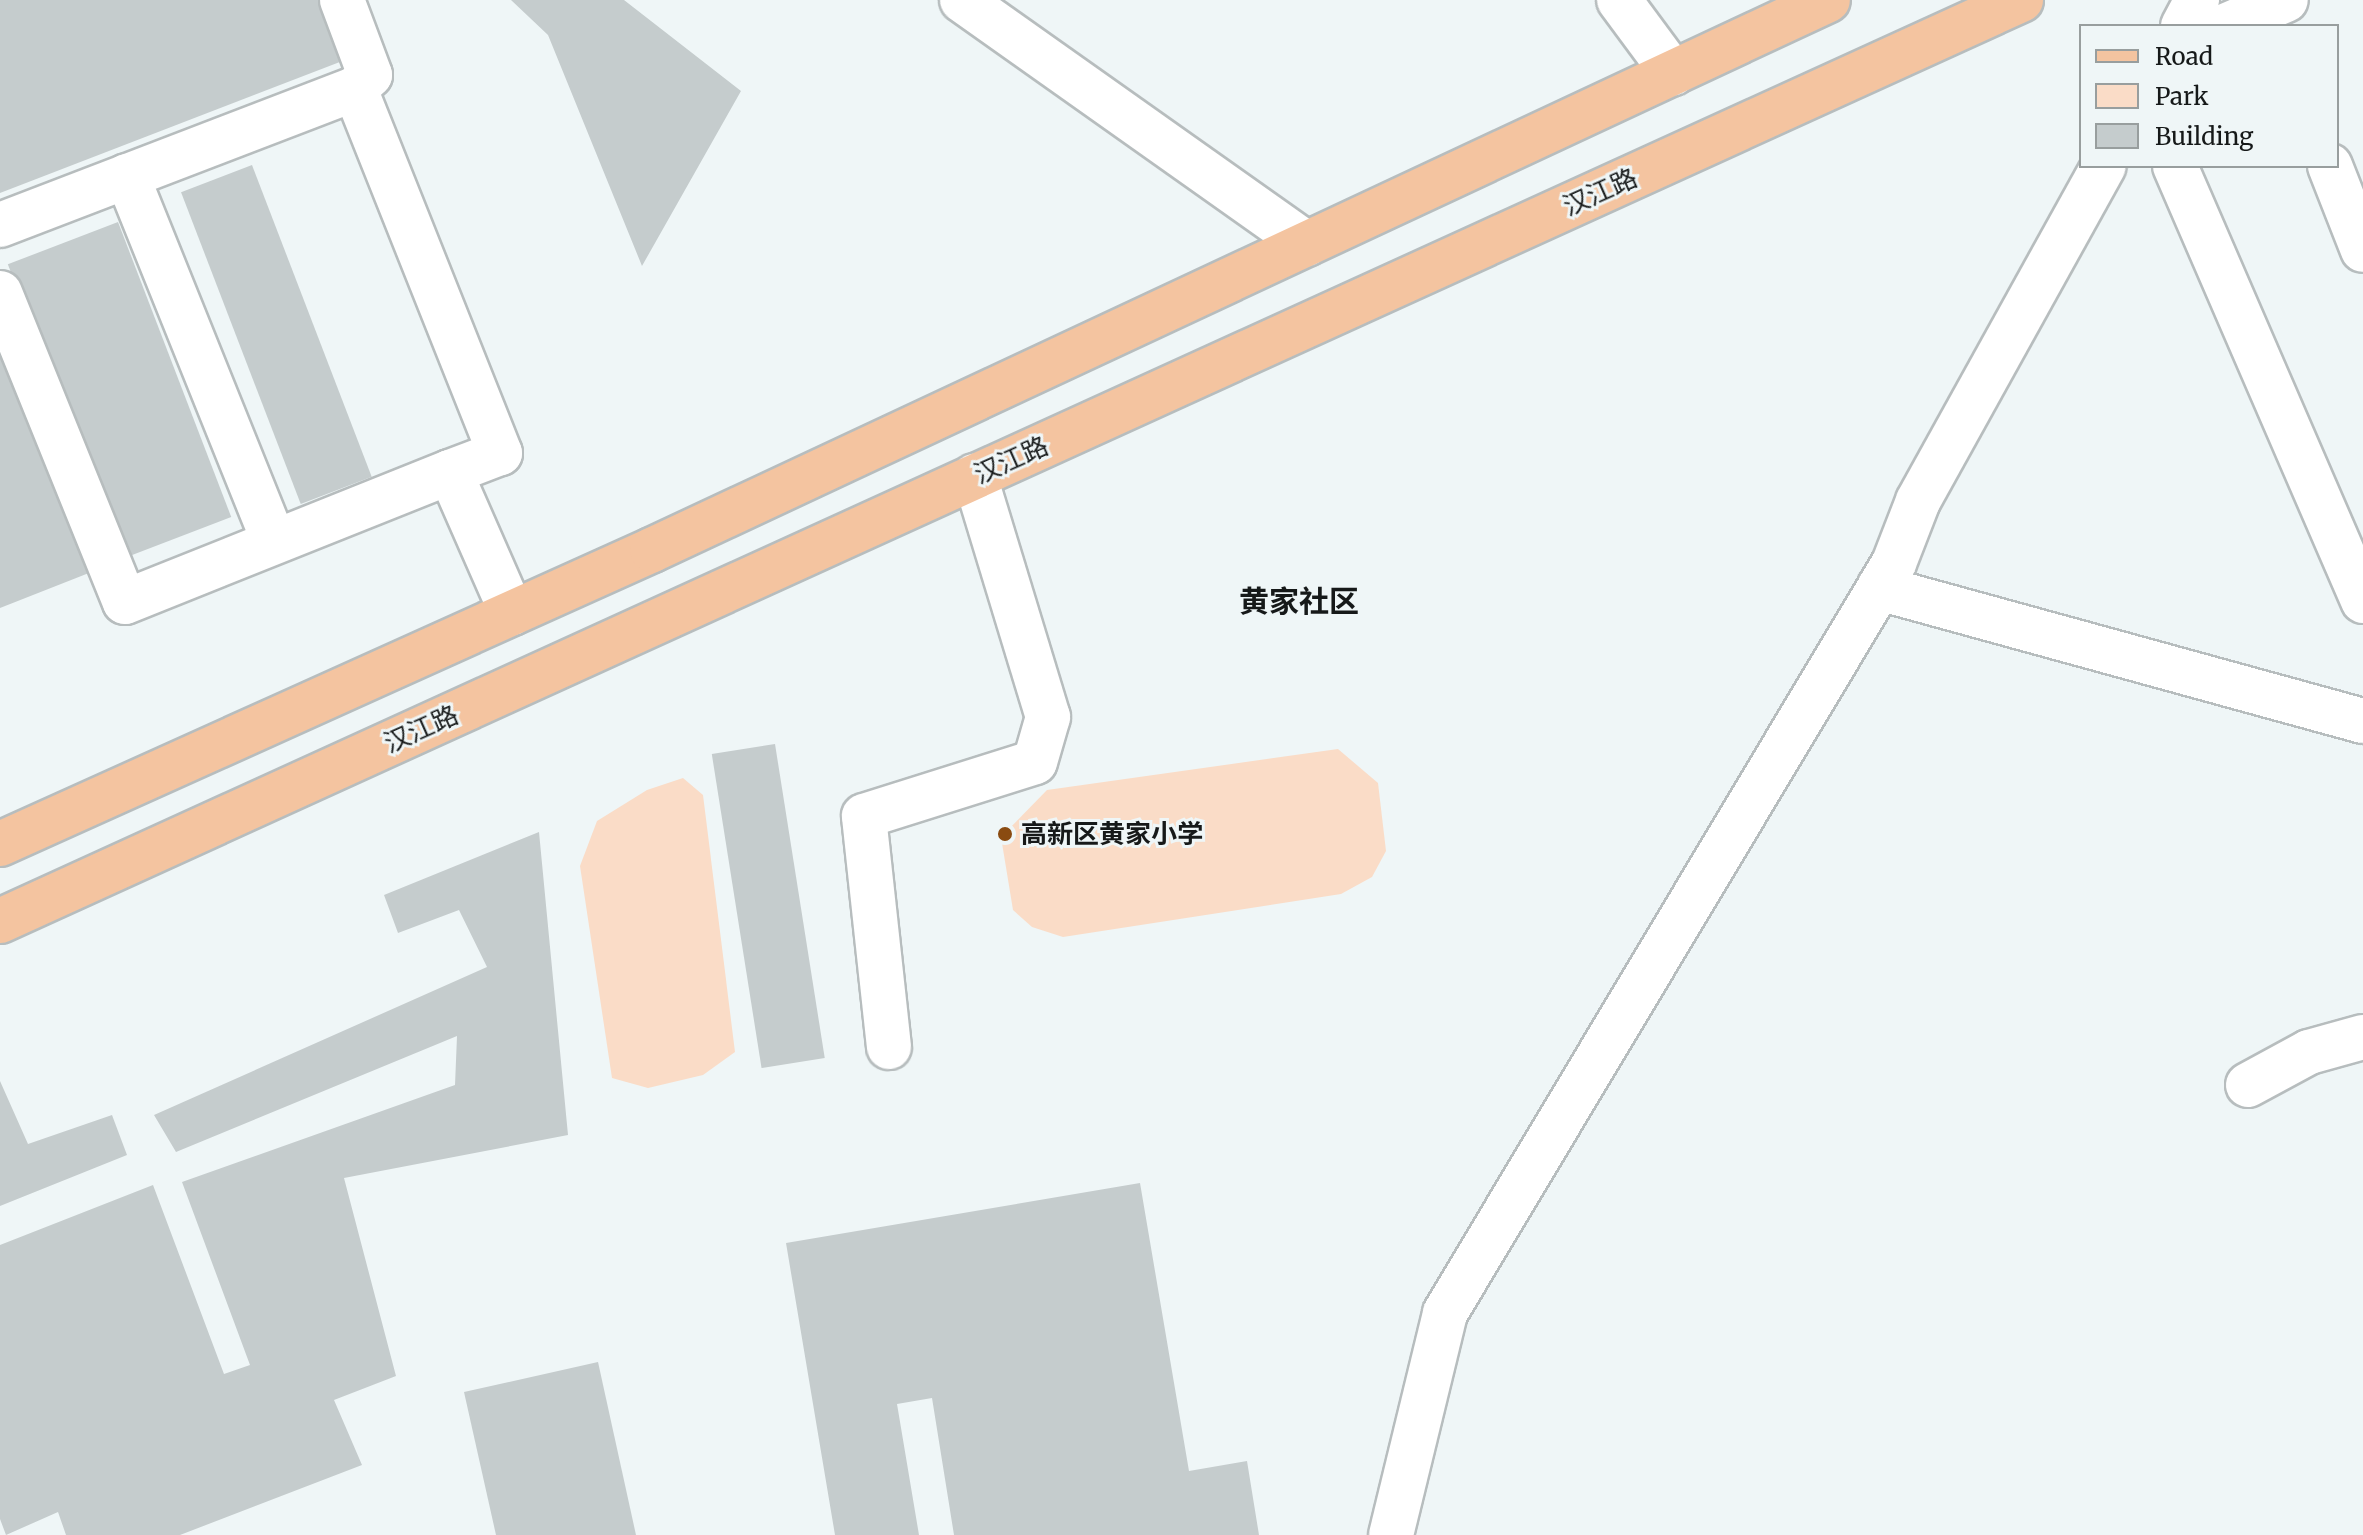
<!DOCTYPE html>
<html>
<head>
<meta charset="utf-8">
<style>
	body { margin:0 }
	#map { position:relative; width:2363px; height:1535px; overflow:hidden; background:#eff6f7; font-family:Merriweather,"Noto Sans SC",serif }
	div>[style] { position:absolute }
	.green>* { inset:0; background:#fadcc7 }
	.building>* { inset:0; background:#c5cccd; transform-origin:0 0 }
	.roads { filter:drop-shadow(2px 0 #b7bdbe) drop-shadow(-2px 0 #b7bdbe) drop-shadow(0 2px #b7bdbe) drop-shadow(0 -2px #b7bdbe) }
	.minor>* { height:44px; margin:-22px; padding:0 22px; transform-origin:22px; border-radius:22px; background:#fff }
	.major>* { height:44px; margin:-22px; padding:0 22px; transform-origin:22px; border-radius:22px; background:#f4c4a0 }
	.dots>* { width:22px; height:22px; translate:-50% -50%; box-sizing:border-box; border:4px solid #eff6f7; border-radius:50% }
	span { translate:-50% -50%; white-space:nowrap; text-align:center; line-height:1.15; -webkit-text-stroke:6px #eff6f7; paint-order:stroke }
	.street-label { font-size:26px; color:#161919 }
	.poi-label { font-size:26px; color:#161919; font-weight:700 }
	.left { translate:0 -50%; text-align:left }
	.quarter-label { font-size:30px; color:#161919; font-weight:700 }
	.legend { position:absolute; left:2079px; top:24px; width:260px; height:144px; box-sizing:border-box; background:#eff6f7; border:2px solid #989e9e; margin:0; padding:10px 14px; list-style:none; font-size:24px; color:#161919 }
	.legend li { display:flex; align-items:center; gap:16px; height:40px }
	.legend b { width:40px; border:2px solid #989e9e }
</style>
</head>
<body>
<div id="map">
	<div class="green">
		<i style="clip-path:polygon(1338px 749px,1378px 783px,1386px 851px,1372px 877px,1341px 894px,1063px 937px,1032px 927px,1013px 910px,1001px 837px,1047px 790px)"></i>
		<i style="clip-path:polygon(683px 778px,703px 795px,735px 1052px,703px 1075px,648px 1088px,612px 1078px,580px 866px,597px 821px,647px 790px)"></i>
	</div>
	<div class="building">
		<i style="clip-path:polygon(0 0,322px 0,345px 60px,0 193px)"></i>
		<i style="clip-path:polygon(511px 0,624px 0,741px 91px,642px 266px,548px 35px)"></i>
		<i style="left:252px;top:165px;width:334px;height:76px;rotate:69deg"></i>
		<i style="left:118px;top:222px;width:316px;height:118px;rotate:69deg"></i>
		<i style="clip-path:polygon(0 329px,94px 571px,0 608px)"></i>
		<i style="left:775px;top:744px;width:318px;height:64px;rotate:81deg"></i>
		<i style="clip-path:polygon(539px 832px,568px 1135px,344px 1178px,396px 1376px,334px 1400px,362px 1465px,180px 1535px,66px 1535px,58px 1512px,6px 1535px,0 1519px,0 1245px,153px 1185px,224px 1374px,250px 1365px,182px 1182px,455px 1085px,457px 1036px,176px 1152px,154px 1115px,487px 967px,459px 910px,398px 933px,384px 895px)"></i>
		<i style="clip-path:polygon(0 1081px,28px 1144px,112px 1115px,127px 1155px,0 1206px)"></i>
		<i style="clip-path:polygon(1140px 1183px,1189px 1471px,1247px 1461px,1259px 1535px,954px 1535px,932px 1398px,897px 1404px,919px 1535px,835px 1535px,786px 1243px)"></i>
		<i style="clip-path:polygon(598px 1362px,636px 1535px,496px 1535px,464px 1392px)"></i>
	</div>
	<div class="roads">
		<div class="minor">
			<i style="left:342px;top:0;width:80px;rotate:69.5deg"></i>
			<i style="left:370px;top:75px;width:21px;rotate:137deg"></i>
			<i style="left:962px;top:0;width:422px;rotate:35.3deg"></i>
			<i style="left:1619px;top:0;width:91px;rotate:53.5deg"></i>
			<i style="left:2183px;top:26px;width:30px;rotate:-62deg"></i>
			<i style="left:2225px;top:26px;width:66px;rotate:-23.1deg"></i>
			<i style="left:2175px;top:166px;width:474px;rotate:66.6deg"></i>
			<i style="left:2330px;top:166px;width:90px;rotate:68.6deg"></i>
			<i style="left:127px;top:176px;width:394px;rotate:68.1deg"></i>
			<i style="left:0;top:225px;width:380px;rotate:-21deg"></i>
			<i style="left:355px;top:89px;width:392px;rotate:68.3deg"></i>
			<i style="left:500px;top:453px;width:53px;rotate:159.2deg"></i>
			<i style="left:450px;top:472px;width:154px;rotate:66.3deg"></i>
			<i style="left:0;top:293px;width:333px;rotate:68deg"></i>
			<i style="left:125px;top:602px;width:350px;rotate:-21.8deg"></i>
			<i style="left:1879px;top:588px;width:502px;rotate:15.37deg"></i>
			<i style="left:889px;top:1047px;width:232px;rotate:-96.2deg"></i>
			<i style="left:864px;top:816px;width:179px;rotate:-17.5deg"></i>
			<i style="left:1035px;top:762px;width:47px;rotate:-73.9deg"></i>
			<i style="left:1048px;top:717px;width:252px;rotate:-106.9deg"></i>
			<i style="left:2248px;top:1085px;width:69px;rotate:-28.4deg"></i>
			<i style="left:2309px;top:1052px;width:56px;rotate:-15.5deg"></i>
			<i style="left:1391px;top:1535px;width:228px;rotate:-76.3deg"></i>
			<i style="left:1445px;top:1313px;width:874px;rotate:-59.09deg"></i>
			<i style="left:1894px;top:563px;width:66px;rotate:-68.8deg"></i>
			<i style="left:1918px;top:501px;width:383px;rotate:-61deg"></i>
		</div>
		<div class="major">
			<i style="left:0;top:844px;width:715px;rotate:-24.27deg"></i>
			<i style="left:652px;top:550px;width:1298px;rotate:-25.06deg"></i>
			<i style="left:0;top:921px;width:2221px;rotate:-24.5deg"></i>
		</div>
	</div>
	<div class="dots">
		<i style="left:1005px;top:834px;background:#8a4b11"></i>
	</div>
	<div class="street-label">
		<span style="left:1600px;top:192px;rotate:-24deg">汉江路</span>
		<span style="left:1011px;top:460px;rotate:-24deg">汉江路</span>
		<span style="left:421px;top:729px;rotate:-24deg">汉江路</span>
	</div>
	<div class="poi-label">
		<span class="left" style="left:1021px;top:834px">高新区黄家小学</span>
	</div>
	<div class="quarter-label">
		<span style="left:1299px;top:601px">黄家社区</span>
	</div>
	<ul class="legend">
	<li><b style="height:10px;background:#f4c4a0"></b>Road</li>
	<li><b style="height:22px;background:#fadcc7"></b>Park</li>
	<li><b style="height:22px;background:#c5cccd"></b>Building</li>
	</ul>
</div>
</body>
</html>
